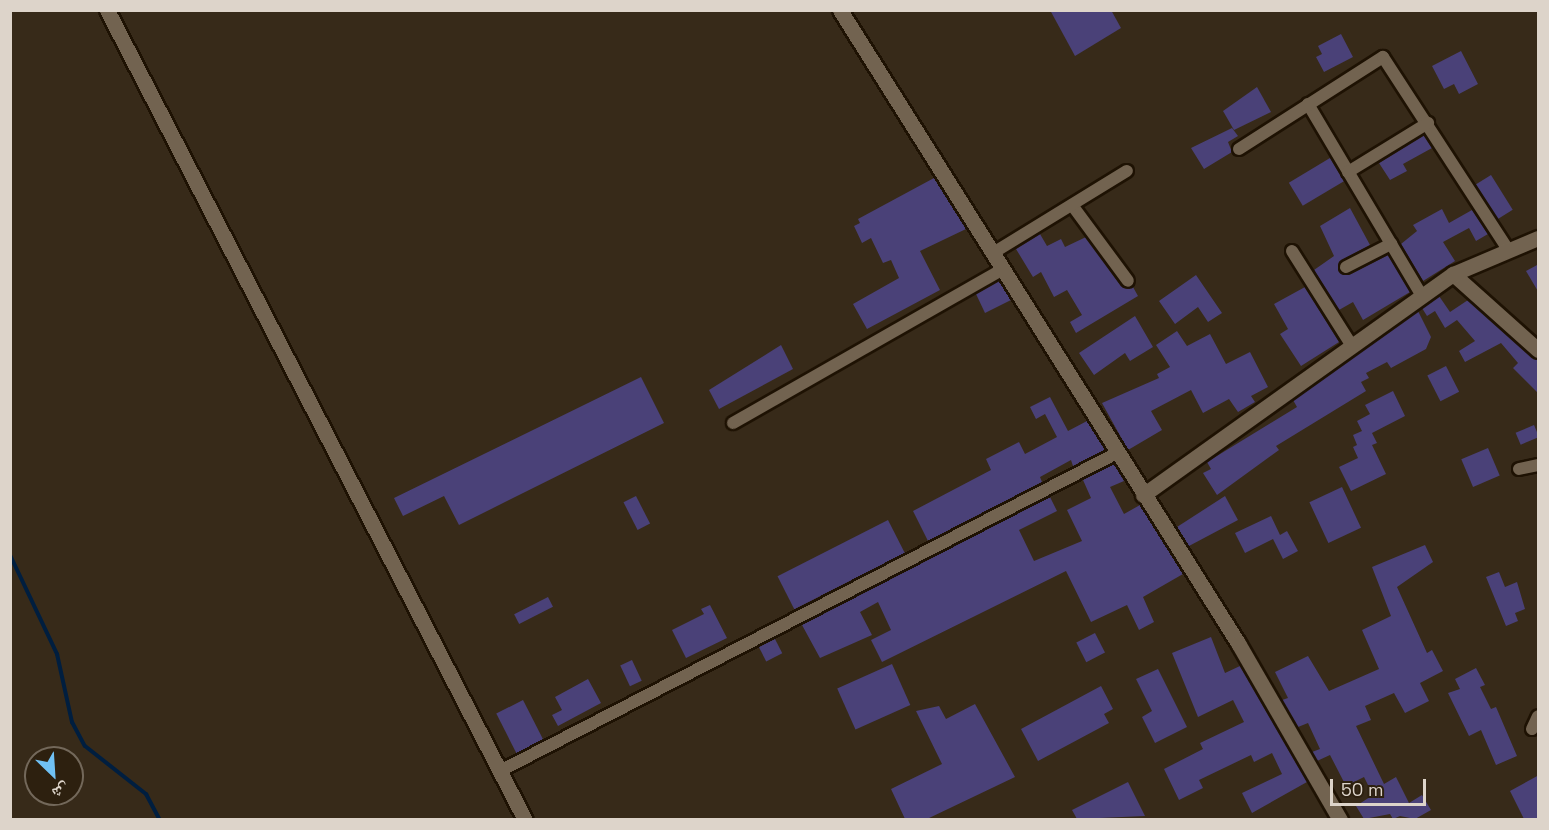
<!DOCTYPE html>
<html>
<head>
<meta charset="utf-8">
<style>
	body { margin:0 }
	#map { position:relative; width:1549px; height:830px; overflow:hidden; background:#372a19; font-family:"Space Grotesk","Noto Naskh Arabic",sans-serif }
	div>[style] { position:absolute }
	.stream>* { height:4px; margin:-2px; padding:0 2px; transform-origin:2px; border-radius:2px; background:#001e3f }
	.building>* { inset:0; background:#4a4178; transform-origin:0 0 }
	.roads { filter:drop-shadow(2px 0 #1e1203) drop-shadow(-2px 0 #1e1203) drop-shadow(0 2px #1e1203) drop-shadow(0 -2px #1e1203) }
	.minor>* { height:12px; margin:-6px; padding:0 6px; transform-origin:6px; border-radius:6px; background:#726350 }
	.tertiary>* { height:15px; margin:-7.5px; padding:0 7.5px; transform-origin:7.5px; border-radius:7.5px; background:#726350 }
	.secondary>* { height:15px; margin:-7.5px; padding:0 7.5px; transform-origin:7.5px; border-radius:7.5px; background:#726350 }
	span { translate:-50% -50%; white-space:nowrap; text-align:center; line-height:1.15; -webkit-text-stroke:6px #2d200f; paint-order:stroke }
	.frame { position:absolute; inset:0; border:12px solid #ddd4ca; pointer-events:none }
	.north { position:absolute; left:24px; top:746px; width:60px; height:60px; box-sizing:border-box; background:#2d200f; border:2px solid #73685a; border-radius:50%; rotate:155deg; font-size:16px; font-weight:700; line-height:24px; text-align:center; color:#ddd4ca }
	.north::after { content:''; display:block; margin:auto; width:21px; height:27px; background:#70c1f4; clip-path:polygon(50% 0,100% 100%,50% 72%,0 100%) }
	.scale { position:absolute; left:1330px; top:779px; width:96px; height:27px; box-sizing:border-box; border:3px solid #ddd4ca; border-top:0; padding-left:8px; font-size:18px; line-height:21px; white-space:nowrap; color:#ddd4ca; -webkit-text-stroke:4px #2d200f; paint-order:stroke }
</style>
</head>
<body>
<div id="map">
	<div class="stream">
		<i style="left:10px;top:555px;width:110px;rotate:64.6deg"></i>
		<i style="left:57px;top:654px;width:70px;rotate:77.6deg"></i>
		<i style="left:72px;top:722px;width:27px;rotate:62deg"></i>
		<i style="left:85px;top:746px;width:78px;rotate:38.2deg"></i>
		<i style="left:146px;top:794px;width:30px;rotate:62deg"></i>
	</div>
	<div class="building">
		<i style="clip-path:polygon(1050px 10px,1111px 10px,1121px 28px,1075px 56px)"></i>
		<i style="clip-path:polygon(1341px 34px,1353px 57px,1324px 72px,1316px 57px,1322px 54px,1318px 46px)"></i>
		<i style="clip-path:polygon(1461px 51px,1478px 84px,1459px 94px,1454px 84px,1444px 89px,1432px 66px)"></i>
		<i style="clip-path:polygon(1257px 87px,1271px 112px,1234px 130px,1223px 111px)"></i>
		<i style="clip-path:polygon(1232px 128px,1238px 136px,1228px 142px,1232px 152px,1204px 169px,1191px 148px)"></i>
		<i style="clip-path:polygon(1424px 135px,1432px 148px,1403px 164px,1407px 171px,1390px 180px,1379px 163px)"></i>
		<i style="left:1330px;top:158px;width:27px;height:48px;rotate:59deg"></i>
		<i style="left:1491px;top:175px;width:41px;height:18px;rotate:58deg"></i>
		<i style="clip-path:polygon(934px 178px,966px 229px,920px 251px,940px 290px,867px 329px,853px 304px,899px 278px,891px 260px,883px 263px,871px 238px,862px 243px,854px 226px,860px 223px,858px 219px)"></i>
		<i style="clip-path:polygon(1350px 208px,1370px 245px,1342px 260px,1339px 271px,1349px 275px,1388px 255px,1410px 292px,1363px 320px,1353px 302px,1339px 310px,1314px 270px,1334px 256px,1320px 226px)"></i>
		<i style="clip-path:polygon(1442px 209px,1449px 223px,1472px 210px,1488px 234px,1476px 241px,1469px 228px,1443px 242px,1455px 261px,1423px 281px,1401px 244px,1417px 231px,1413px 225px)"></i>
		<i style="clip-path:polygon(1040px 234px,1047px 246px,1061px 239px,1065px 247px,1086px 237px,1121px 286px,1133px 287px,1138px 296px,1076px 333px,1070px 322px,1082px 315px,1067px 290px,1054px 297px,1041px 272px,1033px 277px,1016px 249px)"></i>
		<i style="clip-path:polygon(1539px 264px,1539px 293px,1526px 271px)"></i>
		<i style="clip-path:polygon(1196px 275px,1222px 313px,1208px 322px,1198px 307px,1175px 324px,1159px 301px)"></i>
		<i style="clip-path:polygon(999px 281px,1011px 300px,985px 313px,976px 294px)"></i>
		<i style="clip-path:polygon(1305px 287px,1339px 342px,1301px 366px,1280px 334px,1288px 329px,1274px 304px)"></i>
		<i style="clip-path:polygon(1439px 296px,1450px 312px,1468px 300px,1539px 359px,1539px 394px,1513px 368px,1518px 363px,1501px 343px,1465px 362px,1459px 351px,1475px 341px,1457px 320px,1445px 328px,1435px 311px,1427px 316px,1422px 308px)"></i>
		<i style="clip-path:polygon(1418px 311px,1431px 337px,1426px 349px,1391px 368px,1387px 362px,1366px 373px,1369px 378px,1361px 382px,1366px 391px,1276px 446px,1279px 450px,1217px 495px,1203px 473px,1211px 469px,1207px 462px,1297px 407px,1293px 400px)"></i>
		<i style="clip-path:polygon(1135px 316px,1153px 347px,1130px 361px,1125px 353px,1094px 375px,1079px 353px)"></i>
		<i style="clip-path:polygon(1177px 331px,1187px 346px,1210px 334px,1226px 364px,1250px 352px,1268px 387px,1251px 396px,1255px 402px,1238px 412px,1229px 399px,1203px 413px,1191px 390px,1151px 411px,1162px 430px,1128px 450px,1102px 403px,1159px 378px,1157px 374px,1170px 367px,1156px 345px)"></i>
		<i style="clip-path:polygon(781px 345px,793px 369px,719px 409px,709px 390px)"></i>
		<i style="left:1446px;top:366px;width:29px;height:21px;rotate:63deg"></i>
		<i style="clip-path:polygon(641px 377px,664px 423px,459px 525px,444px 496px,403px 516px,394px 498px)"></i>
		<i style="clip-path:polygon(1393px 391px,1405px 416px,1372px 433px,1377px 443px,1372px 445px,1386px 474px,1351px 491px,1339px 467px,1358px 458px,1353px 447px,1357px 445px,1353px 435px,1362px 431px,1357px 421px,1370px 414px,1365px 405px)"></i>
		<i style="clip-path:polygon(1050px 397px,1068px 431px,1087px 421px,1105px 450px,1073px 466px,1071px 460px,1040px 477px,1042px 482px,928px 541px,913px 511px,991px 470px,986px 459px,1019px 442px,1025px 454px,1057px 437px,1045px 414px,1036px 419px,1030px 407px)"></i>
		<i style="left:1534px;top:425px;width:13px;height:20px;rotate:67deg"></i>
		<i style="left:1488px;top:448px;width:30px;height:29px;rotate:67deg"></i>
		<i style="clip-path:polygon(1114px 464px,1124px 481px,1110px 487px,1124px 514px,1140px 505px,1183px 574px,1143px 597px,1154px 622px,1139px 630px,1127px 605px,1091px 622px,1066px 571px,882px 662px,871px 640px,891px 630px,878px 602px,860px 612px,872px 635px,820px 658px,802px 625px,1050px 497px,1057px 511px,1019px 530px,1034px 561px,1082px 541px,1067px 510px,1091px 498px,1083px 480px)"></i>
		<i style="left:1342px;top:487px;width:45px;height:36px;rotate:65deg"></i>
		<i style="left:636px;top:496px;width:31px;height:14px;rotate:63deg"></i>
		<i style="clip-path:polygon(1225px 496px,1238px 520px,1189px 546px,1177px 527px)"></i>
		<i style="clip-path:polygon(1271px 516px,1280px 535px,1287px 531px,1298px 551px,1283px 559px,1273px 539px,1245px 553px,1235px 533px)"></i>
		<i style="left:888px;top:520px;width:37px;height:124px;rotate:63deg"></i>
		<i style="clip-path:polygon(1425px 545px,1433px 562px,1397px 587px,1427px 653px,1432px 650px,1443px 671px,1420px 683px,1429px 701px,1405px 713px,1394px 693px,1365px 706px,1371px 720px,1356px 726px,1384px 784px,1396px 777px,1409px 803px,1422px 795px,1431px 810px,1415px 819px,1400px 816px,1393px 819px,1390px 814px,1364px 819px,1356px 806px,1373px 795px,1364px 777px,1346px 786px,1330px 755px,1317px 761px,1312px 752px,1320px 749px,1308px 723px,1298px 727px,1282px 700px,1288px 698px,1275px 672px,1308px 656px,1329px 691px,1379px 669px,1362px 630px,1391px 616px,1372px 567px)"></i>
		<i style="clip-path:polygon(1499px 572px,1505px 587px,1517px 582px,1525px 609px,1515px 613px,1518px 621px,1506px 626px,1486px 577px)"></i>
		<i style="left:548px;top:597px;width:11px;height:38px;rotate:63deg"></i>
		<i style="clip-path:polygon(710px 605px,727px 638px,686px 658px,672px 630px,704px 614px,701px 609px)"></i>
		<i style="left:1095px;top:633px;width:22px;height:21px;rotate:63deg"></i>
		<i style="clip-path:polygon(1211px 637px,1225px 673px,1240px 666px,1307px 782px,1252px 813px,1242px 793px,1282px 774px,1272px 753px,1254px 762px,1251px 755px,1199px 780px,1203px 788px,1179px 800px,1164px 769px,1203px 749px,1200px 743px,1244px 722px,1233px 700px,1198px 717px,1172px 653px)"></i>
		<i style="left:775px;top:639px;width:16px;height:18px;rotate:63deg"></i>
		<i style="left:632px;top:660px;width:23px;height:13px;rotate:65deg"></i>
		<i style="left:892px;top:664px;width:45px;height:60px;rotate:66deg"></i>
		<i style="clip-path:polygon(1476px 668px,1485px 685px,1480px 687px,1491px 709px,1496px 707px,1517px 756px,1496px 765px,1481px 730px,1469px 736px,1448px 693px,1460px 689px,1455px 679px)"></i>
		<i style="clip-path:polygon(1158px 669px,1187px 727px,1155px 743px,1142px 717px,1152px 711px,1136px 679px)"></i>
		<i style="clip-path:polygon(588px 679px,601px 703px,558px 726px,552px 715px,562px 710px,555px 697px)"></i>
		<i style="clip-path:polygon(1101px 686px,1113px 709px,1104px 714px,1109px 723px,1038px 761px,1021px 729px)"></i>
		<i style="left:523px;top:700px;width:45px;height:30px;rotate:63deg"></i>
		<i style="clip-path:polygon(975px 704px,1015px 777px,927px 819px,905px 819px,891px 789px,942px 764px,916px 711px,939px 706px,946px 719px)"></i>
		<i style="clip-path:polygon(1539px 775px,1539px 819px,1524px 819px,1510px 791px)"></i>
		<i style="clip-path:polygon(1128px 782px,1145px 816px,1077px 819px,1072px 810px)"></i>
	</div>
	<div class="roads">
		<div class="minor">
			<i style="left:1308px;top:104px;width:223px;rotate:59.3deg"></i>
			<i style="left:1239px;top:149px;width:171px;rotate:-32.6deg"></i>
			<i style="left:1383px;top:57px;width:228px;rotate:57deg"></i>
			<i style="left:1348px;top:172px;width:94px;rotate:-31.5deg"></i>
			<i style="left:1072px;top:205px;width:94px;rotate:53.6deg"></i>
			<i style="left:1292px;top:251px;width:112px;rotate:57.7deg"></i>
			<i style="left:993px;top:253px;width:157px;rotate:-31.5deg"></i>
			<i style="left:1346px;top:267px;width:51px;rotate:-27.1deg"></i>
			<i style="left:733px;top:423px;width:311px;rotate:-29.7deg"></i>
			<i style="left:1519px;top:469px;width:19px;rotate:-12deg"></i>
			<i style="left:1532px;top:729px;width:14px;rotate:-65deg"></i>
			<i style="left:500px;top:771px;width:694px;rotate:-27.27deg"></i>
		</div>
		<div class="tertiary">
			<i style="left:1453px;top:274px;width:114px;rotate:41.8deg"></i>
			<i style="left:1143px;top:495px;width:381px;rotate:-35.5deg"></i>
			<i style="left:1453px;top:274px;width:92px;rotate:-23deg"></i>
		</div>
		<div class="secondary">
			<i style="left:107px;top:10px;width:911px;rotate:62.7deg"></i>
			<i style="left:840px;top:10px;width:748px;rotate:57.84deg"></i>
			<i style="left:1238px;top:643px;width:204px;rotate:60deg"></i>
		</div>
	</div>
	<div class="frame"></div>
	<div class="north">ش</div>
	<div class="scale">50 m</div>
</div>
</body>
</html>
